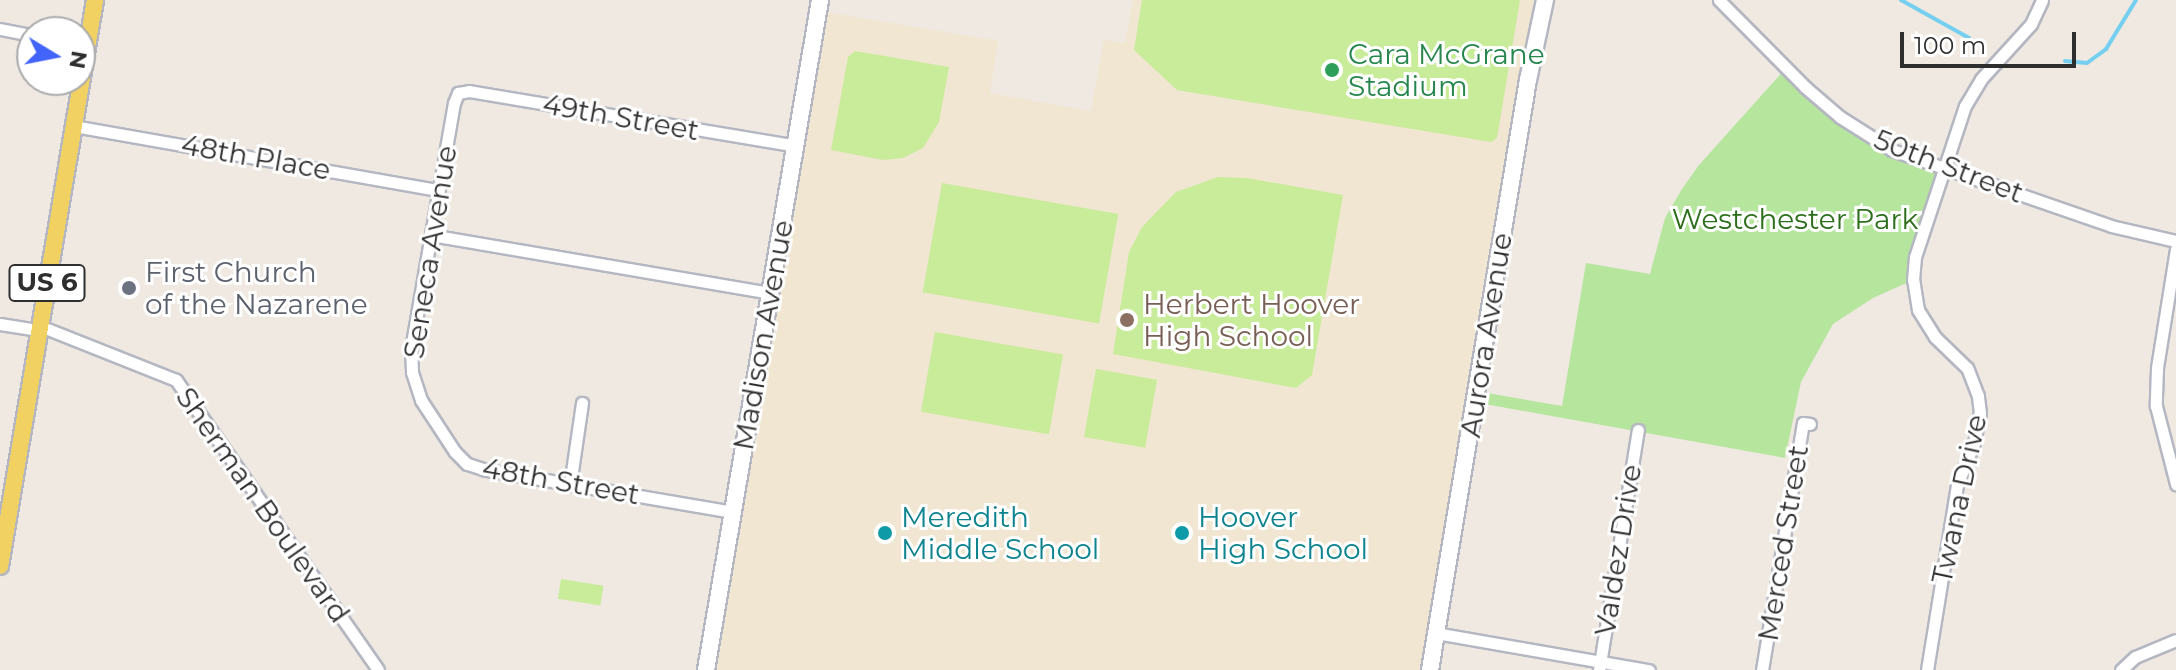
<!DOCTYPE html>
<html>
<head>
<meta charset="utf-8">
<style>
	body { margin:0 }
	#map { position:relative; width:2176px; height:670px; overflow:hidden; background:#efe9e1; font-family:Montserrat,sans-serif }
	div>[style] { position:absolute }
	.education>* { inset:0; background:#f0e6d1 }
	.green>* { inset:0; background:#b6e59e }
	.pitch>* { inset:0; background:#c9ec9a; transform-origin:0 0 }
	.stream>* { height:4px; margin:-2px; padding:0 2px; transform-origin:2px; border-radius:2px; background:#75cff0 }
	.roads { filter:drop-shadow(2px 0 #b4b7c1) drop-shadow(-2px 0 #b4b7c1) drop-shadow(0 2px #b4b7c1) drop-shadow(0 -2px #b4b7c1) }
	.street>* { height:11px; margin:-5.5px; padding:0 5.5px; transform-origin:5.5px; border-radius:5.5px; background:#fff }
	.secondary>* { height:16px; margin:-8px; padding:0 8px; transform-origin:8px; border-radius:8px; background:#fff }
	.primary>* { height:16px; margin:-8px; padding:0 8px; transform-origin:8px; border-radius:8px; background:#f2d163 }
	.dots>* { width:22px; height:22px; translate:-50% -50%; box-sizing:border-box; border:4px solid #fff; border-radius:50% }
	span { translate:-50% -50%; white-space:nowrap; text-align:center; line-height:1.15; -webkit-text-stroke:6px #fff; paint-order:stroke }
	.shield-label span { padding:2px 6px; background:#fff; border:2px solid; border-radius:6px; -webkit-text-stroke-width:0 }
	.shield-label { font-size:26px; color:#2e2e2e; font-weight:700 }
	.leisure-label { font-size:28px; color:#27864d }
	.left { translate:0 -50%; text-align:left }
	.street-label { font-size:28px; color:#2e2e2e }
	.park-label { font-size:28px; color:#2c6e1b }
	.worship-label { font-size:28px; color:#5b616d }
	.education-label { font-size:28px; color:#785e54 }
	.culture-label { font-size:28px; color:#0d838f }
	.north { position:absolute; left:16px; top:16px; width:80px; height:80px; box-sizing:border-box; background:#fff; border:2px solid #ababab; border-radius:50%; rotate:100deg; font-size:22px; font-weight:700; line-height:32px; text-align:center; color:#2e2e2e }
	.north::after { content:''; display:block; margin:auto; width:28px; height:36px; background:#4264fb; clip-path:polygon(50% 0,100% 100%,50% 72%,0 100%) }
	.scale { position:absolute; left:1900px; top:32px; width:176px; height:36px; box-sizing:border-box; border:4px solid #2e2e2e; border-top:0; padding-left:10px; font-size:24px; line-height:28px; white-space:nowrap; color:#2e2e2e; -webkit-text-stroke:6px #fff; paint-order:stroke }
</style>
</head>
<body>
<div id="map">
	<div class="education">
		<i style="clip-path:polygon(1133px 0,1545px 0,1430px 670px,706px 670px,819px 11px,998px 41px,990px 93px,1091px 111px,1104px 40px,1125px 43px)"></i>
	</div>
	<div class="green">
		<i style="clip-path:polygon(1786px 68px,1870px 138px,1943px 168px,1913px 280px,1873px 298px,1833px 324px,1801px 382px,1785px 458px,1485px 404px,1487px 393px,1562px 406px,1586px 263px,1650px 274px,1665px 218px,1682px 189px,1699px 165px)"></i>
	</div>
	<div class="pitch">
		<i style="clip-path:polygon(1142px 0,1520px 0,1497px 138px,1491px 142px,1177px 90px,1134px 50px)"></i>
		<i style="clip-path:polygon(855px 51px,949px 67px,939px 122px,923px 148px,903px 158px,883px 160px,831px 150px,848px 57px)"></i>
		<i style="clip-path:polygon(1218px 177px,1247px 178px,1343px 195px,1312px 375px,1296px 388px,1113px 354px,1129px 252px,1142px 227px,1176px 192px)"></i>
		<i style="left:942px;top:183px;width:179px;height:111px;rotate:10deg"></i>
		<i style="left:935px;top:332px;width:130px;height:81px;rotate:10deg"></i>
		<i style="left:1096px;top:369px;width:62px;height:69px;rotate:10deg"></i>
		<i style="left:561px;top:579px;width:43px;height:20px;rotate:9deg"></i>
	</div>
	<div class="stream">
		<i style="left:1901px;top:0;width:78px;rotate:29.2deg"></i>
		<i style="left:2065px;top:61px;width:22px;rotate:5deg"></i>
		<i style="left:2087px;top:63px;width:24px;rotate:-36deg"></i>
		<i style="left:2106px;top:49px;width:57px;rotate:-58.5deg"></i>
	</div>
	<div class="roads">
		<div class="street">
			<i style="left:1719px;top:0;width:122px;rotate:45.3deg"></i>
			<i style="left:1805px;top:87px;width:46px;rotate:40.6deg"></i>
			<i style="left:1840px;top:117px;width:62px;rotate:32.4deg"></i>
			<i style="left:1892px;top:150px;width:232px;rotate:19.1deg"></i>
			<i style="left:2111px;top:226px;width:67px;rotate:13deg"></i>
			<i style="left:0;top:29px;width:33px;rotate:11deg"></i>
			<i style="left:74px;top:126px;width:370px;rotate:10deg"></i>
			<i style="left:431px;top:235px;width:344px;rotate:9.7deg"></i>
			<i style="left:2176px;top:249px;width:121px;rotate:99.1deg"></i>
			<i style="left:2157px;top:368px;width:38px;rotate:92deg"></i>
			<i style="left:2156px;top:406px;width:81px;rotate:75.6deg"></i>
			<i style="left:0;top:324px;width:39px;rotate:9deg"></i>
			<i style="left:40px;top:326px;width:146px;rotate:21.7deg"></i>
			<i style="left:176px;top:380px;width:353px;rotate:55.1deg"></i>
			<i style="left:570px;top:485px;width:83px;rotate:-81.7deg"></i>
			<i style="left:733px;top:512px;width:251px;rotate:-170.3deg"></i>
			<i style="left:486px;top:470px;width:20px;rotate:-162deg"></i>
			<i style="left:467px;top:464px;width:17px;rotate:-135deg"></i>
			<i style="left:455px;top:452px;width:62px;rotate:-123.2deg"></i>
			<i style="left:421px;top:400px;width:29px;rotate:-108deg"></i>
			<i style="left:412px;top:372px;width:23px;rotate:-92deg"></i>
			<i style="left:411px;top:349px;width:250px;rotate:-80.1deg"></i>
			<i style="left:454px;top:103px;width:11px;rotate:-68deg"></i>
			<i style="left:458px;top:93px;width:11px;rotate:-10deg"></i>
			<i style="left:469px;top:91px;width:332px;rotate:9.5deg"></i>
			<i style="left:1436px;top:633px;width:216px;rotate:9.9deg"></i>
			<i style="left:1599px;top:670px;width:243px;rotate:-80.8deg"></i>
			<i style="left:1762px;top:670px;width:250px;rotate:-80.6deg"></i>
			<i style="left:1803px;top:423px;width:7px;rotate:8deg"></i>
			<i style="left:1927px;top:670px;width:187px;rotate:-80.8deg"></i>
			<i style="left:1957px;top:485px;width:45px;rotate:-68deg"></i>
			<i style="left:1974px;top:443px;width:31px;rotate:-79deg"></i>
			<i style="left:1980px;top:413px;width:17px;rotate:-97deg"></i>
			<i style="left:1978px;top:396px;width:30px;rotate:-111deg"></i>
			<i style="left:1967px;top:368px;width:45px;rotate:-135.9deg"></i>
			<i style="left:1935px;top:337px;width:32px;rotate:-122deg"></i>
			<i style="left:1918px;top:310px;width:30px;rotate:-99deg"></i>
			<i style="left:1913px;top:280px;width:23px;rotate:-85deg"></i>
			<i style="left:1915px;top:257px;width:159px;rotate:-71.7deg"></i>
			<i style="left:1965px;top:106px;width:31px;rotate:-59deg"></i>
			<i style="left:1981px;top:79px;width:74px;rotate:-47.7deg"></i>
			<i style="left:2031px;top:24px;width:26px;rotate:-65deg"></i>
			<i style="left:2121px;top:670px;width:19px;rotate:-43deg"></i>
			<i style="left:2135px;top:657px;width:44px;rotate:-22.5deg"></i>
		</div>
		<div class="secondary">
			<i style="left:706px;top:670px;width:680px;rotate:-80.34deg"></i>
			<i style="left:1430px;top:670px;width:598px;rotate:-80.57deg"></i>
			<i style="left:1528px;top:80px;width:82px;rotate:-78deg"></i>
		</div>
		<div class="primary">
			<i style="left:0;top:566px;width:574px;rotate:-80.47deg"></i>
		</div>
	</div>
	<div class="dots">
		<i style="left:1332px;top:70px;background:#2e9e5b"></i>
		<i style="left:129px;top:288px;background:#6b7280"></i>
		<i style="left:1127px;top:320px;background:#8d6e63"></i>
		<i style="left:885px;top:533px;background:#0f9aa8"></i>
		<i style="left:1182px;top:533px;background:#0f9aa8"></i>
	</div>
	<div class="shield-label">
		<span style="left:47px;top:283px">US 6</span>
	</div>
	<div class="leisure-label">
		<span class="left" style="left:1348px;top:70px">Cara McGrane<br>Stadium</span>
	</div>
	<div class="street-label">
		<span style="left:621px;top:117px;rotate:10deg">49th Street</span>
		<span style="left:256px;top:157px;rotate:10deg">48th Place</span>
		<span style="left:1949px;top:166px;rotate:21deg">50th Street</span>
		<span style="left:430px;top:252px;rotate:-81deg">Seneca Avenue</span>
		<span style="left:763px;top:335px;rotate:-80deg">Madison Avenue</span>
		<span style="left:1486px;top:335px;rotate:-81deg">Aurora Avenue</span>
		<span style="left:561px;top:481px;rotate:10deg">48th Street</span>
		<span style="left:1959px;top:499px;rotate:-78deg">Twana Drive</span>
		<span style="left:263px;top:505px;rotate:55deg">Sherman Boulevard</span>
		<span style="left:1783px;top:543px;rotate:-81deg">Merced Street</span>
		<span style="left:1618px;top:550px;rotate:-81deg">Valdez Drive</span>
	</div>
	<div class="park-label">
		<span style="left:1795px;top:219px">Westchester Park</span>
	</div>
	<div class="worship-label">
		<span class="left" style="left:145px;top:288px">First Church<br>of the Nazarene</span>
	</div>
	<div class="education-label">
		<span class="left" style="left:1143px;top:320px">Herbert Hoover<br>High School</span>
	</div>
	<div class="culture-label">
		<span class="left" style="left:901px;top:533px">Meredith<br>Middle School</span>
		<span class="left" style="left:1198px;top:533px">Hoover<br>High School</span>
	</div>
	<div class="north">N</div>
	<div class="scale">100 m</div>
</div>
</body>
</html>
